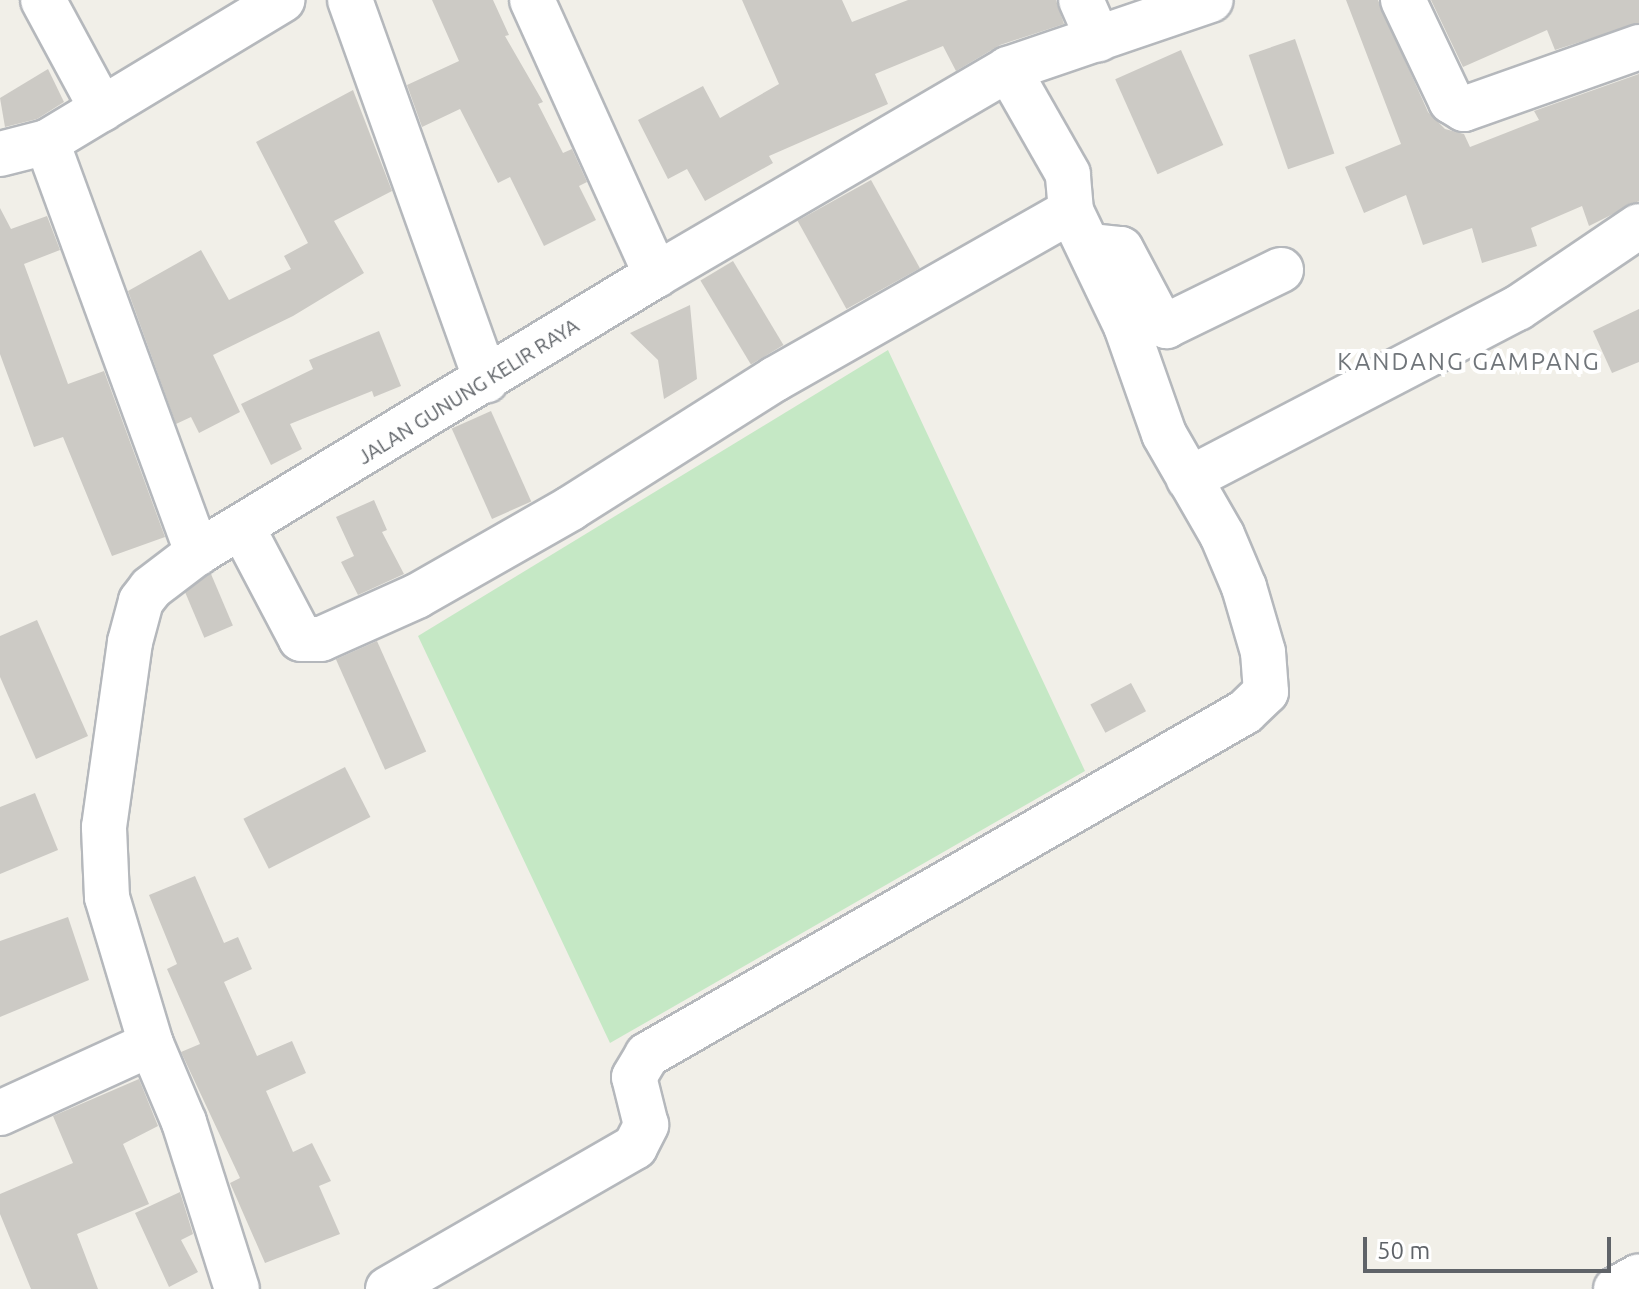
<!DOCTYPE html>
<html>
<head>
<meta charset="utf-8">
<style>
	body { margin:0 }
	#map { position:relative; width:1639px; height:1289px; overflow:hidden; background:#f1efe8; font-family:Ubuntu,sans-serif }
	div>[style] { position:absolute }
	.green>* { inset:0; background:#c5e8c5 }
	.building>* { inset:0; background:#cccac5; transform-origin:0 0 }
	.roads { filter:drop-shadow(2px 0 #b5b8bc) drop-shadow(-2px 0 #b5b8bc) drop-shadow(0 2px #b5b8bc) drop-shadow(0 -2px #b5b8bc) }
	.minor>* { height:44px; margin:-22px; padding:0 22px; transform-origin:22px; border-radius:22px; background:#fff }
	span { translate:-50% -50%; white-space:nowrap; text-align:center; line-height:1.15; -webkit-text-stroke:8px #fff; paint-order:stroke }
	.street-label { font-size:20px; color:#5f6368 }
	.quarter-label { font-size:24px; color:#70757a; letter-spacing:2px }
	.scale { position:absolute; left:1363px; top:1237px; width:248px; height:36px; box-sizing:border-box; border:4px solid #5f6368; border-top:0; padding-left:10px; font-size:24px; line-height:28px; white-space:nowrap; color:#5f6368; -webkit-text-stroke:6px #fff; paint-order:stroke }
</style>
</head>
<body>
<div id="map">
	<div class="green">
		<i style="clip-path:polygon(888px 350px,1085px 771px,610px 1043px,418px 636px)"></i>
	</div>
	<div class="building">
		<i style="clip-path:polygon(432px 0,493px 0,509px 35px,505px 36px,543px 102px,538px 104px,563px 153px,572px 149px,587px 182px,579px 186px,596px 220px,544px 246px,510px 177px,498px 183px,460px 109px,422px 127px,407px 85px,459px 61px)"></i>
		<i style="clip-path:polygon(742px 0,842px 0,852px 22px,908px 0,1056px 0,1064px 24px,1000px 45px,956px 71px,943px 46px,875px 74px,888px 104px,769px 156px,773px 163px,705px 201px,687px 169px,668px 179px,638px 120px,703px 86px,720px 118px,779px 84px)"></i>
		<i style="clip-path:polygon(1346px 0,1378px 0,1428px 112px,1445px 129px,1464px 134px,1470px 147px,1539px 120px,1534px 111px,1639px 74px,1639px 201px,1589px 226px,1582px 206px,1531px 228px,1537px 246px,1482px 263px,1472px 228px,1423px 245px,1406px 195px,1364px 213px,1345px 167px,1401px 144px)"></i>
		<i style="clip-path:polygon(1431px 0,1639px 0,1639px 23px,1555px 50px,1547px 30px,1463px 67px)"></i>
		<i style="left:1295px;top:39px;width:121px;height:49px;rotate:71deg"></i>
		<i style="left:1181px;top:50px;width:104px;height:72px;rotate:66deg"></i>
		<i style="clip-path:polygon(48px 69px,64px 102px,37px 119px,5px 127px,0 98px)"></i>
		<i style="clip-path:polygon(353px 90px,392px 191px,334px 221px,364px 273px,293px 316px,213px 355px,240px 412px,199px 433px,191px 417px,176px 424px,128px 291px,201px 250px,229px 300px,291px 269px,284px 256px,308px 243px,256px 142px)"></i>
		<i style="left:871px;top:180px;width:101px;height:84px;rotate:61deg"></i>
		<i style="clip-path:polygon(0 208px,11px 229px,47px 216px,60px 250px,24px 264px,68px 384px,104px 371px,165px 537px,112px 556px,63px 437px,34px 447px,0 354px)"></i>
		<i style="left:733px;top:261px;width:98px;height:38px;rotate:59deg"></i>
		<i style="clip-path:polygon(690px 305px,697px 379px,664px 399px,658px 360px,630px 333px)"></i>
		<i style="clip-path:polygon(1639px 309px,1639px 362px,1612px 373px,1593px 331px)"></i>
		<i style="clip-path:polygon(379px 331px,401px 386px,374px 397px,372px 391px,290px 424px,302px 449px,271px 465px,241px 404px,313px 369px,309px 360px)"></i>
		<i style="left:491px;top:411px;width:99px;height:43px;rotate:66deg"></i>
		<i style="clip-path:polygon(374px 500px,387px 530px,382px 532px,404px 574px,358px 595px,341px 562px,354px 556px,336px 517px)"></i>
		<i style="left:211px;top:574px;width:56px;height:31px;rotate:67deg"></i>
		<i style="clip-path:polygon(37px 620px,88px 736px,36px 759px,0 677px,0 636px)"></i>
		<i style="left:377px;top:641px;width:121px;height:45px;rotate:66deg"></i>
		<i style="left:1131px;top:683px;width:32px;height:46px;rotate:62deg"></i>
		<i style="left:345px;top:767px;width:56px;height:114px;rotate:63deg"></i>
		<i style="clip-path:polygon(35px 793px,58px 850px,0 874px,0 807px)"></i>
		<i style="clip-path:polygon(195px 876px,224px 943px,238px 937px,252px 969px,224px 982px,257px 1056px,292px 1041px,306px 1073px,266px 1091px,293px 1152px,312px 1143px,331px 1181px,319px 1186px,340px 1234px,265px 1263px,230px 1183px,240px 1178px,181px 1052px,200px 1044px,167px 969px,177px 964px,149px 895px)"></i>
		<i style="clip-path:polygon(68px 917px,89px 980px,0 1017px,0 941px)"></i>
		<i style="clip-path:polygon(139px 1079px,158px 1126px,123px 1144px,149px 1204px,77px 1234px,98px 1289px,31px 1289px,0 1214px,0 1194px,73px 1163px,53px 1116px)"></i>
		<i style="clip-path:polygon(180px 1192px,193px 1234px,181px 1240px,198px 1272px,169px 1287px,135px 1213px)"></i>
	</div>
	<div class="roads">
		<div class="minor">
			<i style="left:43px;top:0;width:124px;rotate:61.6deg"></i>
			<i style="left:350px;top:0;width:404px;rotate:70.3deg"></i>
			<i style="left:532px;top:0;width:302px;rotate:65.7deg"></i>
			<i style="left:1081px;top:0;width:43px;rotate:66.4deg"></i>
			<i style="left:1403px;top:0;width:112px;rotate:64.6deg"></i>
			<i style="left:1451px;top:101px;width:15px;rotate:32deg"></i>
			<i style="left:1464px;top:109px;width:186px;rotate:-19.5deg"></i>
			<i style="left:47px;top:142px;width:438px;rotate:69.9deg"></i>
			<i style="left:0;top:154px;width:49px;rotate:-14.3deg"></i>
			<i style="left:47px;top:142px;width:275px;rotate:-31.1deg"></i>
			<i style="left:1090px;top:246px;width:31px;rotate:6deg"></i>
			<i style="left:1121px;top:249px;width:79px;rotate:62.1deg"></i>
			<i style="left:1158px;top:319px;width:11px;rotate:41deg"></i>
			<i style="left:1166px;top:326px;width:128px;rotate:-26deg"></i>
			<i style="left:1189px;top:479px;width:371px;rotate:-27.5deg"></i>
			<i style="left:1518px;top:308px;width:146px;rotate:-34.1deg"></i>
			<i style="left:243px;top:529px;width:124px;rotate:62.2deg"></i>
			<i style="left:301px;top:639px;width:20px"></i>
			<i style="left:321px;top:639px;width:105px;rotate:-24.1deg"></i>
			<i style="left:417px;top:596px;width:177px;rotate:-29.7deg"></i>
			<i style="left:571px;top:508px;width:241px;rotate:-32.3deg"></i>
			<i style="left:775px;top:379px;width:340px;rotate:-29.6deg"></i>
			<i style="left:1071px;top:211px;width:37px;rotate:-95deg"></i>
			<i style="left:1068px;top:174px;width:121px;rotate:-119.7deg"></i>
			<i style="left:151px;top:1044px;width:153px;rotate:-106.7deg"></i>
			<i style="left:107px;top:897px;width:70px;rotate:-92.5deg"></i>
			<i style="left:104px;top:827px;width:187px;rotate:-82deg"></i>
			<i style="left:130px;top:642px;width:42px;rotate:-75deg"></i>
			<i style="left:141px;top:601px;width:16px;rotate:-52deg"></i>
			<i style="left:151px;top:588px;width:58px;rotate:-37.3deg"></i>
			<i style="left:197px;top:553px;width:537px;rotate:-31.2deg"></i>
			<i style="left:656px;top:275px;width:408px;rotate:-30.3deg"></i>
			<i style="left:1008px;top:69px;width:214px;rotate:-18.8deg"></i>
			<i style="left:0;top:1113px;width:166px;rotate:-24.6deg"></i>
			<i style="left:151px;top:1044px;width:85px;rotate:67.1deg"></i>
			<i style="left:184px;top:1122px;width:175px;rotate:72.4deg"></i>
			<i style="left:388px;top:1289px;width:285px;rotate:-29.9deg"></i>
			<i style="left:635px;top:1147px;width:25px;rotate:-63deg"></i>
			<i style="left:646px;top:1125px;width:49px;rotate:-104deg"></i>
			<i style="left:634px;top:1077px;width:26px;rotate:-59deg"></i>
			<i style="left:647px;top:1055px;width:689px;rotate:-29.84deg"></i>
			<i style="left:1245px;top:712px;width:29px;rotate:-44deg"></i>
			<i style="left:1266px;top:692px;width:40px;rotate:-94.3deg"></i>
			<i style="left:1263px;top:652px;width:68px;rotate:-106.3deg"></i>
			<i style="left:1244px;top:587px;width:56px;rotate:-112.9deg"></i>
			<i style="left:1222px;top:535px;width:116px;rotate:-119.9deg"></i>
			<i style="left:1164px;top:434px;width:114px;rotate:-109.4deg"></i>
			<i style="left:1126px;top:326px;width:127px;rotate:-115.6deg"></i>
			<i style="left:1616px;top:1289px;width:26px;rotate:-29deg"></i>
		</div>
	</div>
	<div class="street-label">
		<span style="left:468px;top:391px;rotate:-32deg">JALAN GUNUNG KELIR RAYA</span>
	</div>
	<div class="quarter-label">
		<span style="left:1469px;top:362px">KANDANG GAMPANG</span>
	</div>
	<div class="scale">50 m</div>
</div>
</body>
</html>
